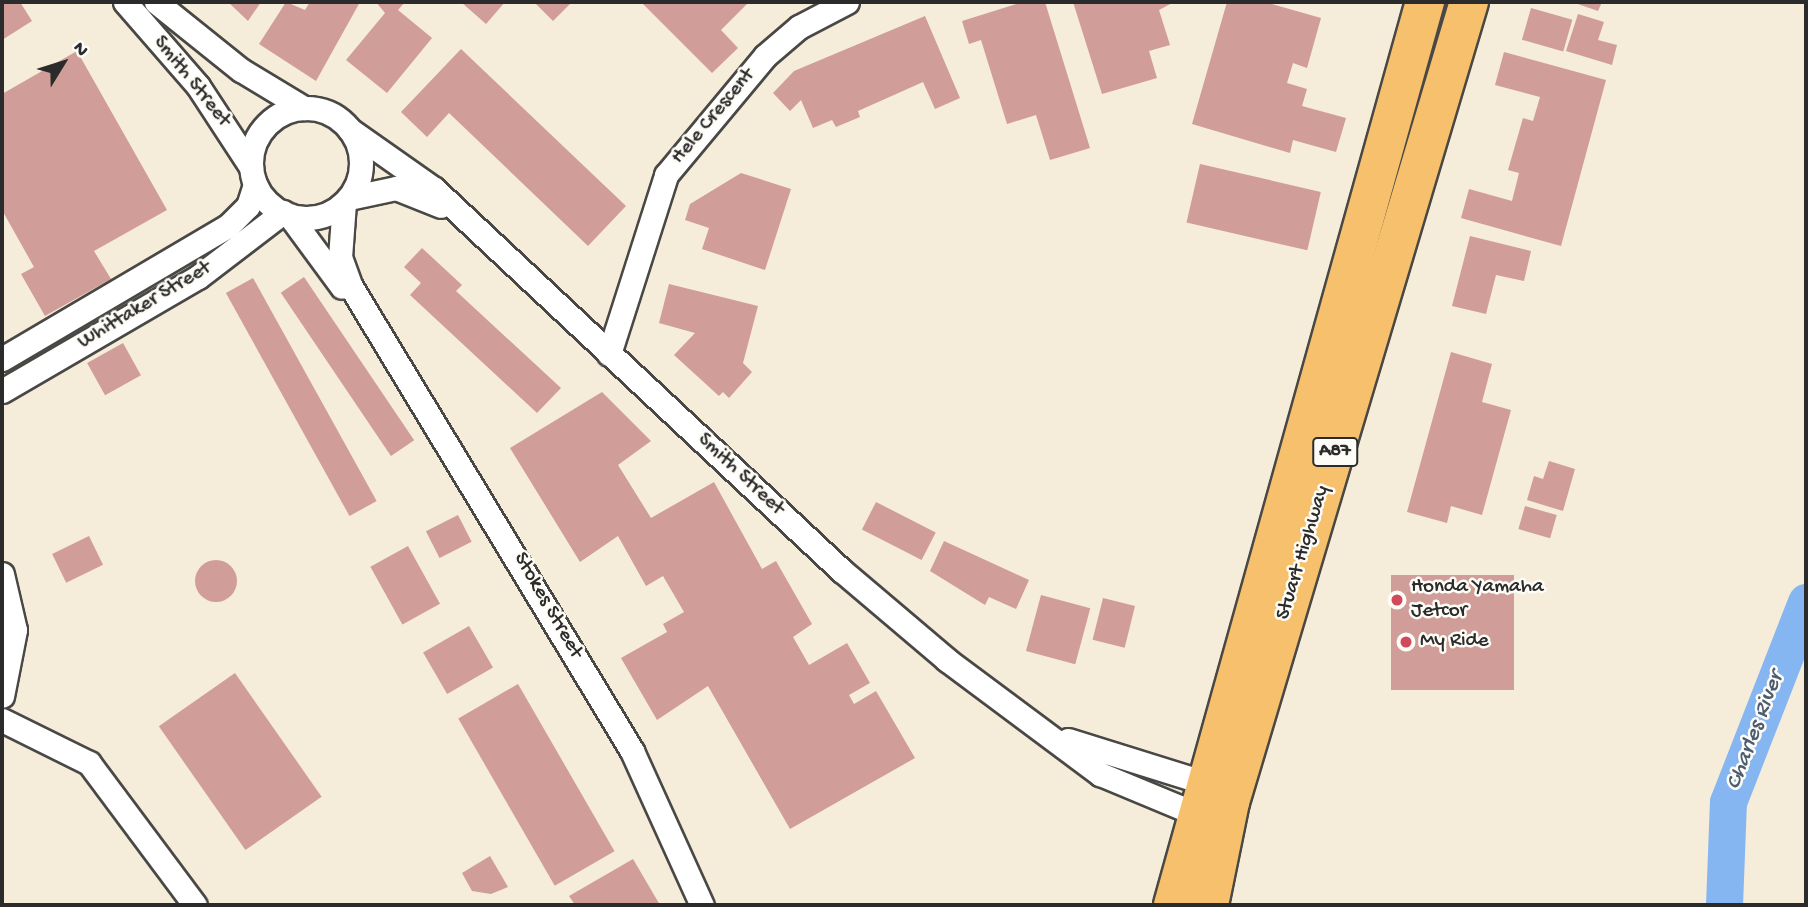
<!DOCTYPE html>
<html>
<head>
<meta charset="utf-8">
<style>
	body { margin:0 }
	#map { position:relative; width:1808px; height:907px; overflow:hidden; background:#f5ecd9; font-family:"Gochi Hand",sans-serif }
	div>[style] { position:absolute }
	.river>* { height:37px; margin:-18.5px; padding:0 18.5px; transform-origin:18.5px; border-radius:18.5px; background:#86b6f2 }
	.building>* { inset:0; background:#d19d98; transform-origin:0 0 }
	.round { border-radius:50% }
	.roads { filter:drop-shadow(2px 0 #494845) drop-shadow(-2px 0 #494845) drop-shadow(0 2px #494845) drop-shadow(0 -2px #494845) }
	.minor>* { height:23px; margin:-11.5px; padding:0 11.5px; transform-origin:11.5px; border-radius:11.5px; background:#fff }
	.minor>.ring { margin:-11.5px; padding:0; box-sizing:content-box; background:none; border:23px solid #fff; border-radius:50% }
	.trunk>* { height:38px; margin:-19px; padding:0 19px; transform-origin:19px; border-radius:19px; background:#f7c06c }
	.dots>* { width:19px; height:19px; translate:-50% -50%; box-sizing:border-box; border:4px solid #fdfcf7; border-radius:50% }
	span { translate:-50% -50%; white-space:nowrap; text-align:center; line-height:1.15; -webkit-text-stroke:5px #fdfcf7; paint-order:stroke }
	.shield-label span { padding:2px 5px; background:#fdfcf7; border:2px solid; border-radius:5px; -webkit-text-stroke-width:0 }
	.shield-label { font-size:19px; color:#2b2b2b; font-weight:700 }
	.street-label { font-size:21px; color:#2b2b2b }
	.poi-label { font-size:21px; color:#2b2b2b }
	.left { translate:0 -50%; text-align:left }
	.water-label { font-size:23px; color:#4b5c71; font-style:italic }
	.frame { position:absolute; inset:0; border:4px solid #2b2b2b; pointer-events:none }
	.north { position:absolute; left:28px; top:28px; width:70px; height:70px; -webkit-text-stroke:5px #fdfcf7; paint-order:stroke; rotate:52deg; font-size:19px; font-weight:700; line-height:28px; text-align:center; color:#2b2b2b }
	.north::after { content:''; display:block; margin:auto; width:24px; height:32px; background:#2b2b2b; clip-path:polygon(50% 0,100% 100%,50% 72%,0 100%) }
</style>
</head>
<body>
<div id="map">
	<div class="river">
		<i style="left:1724px;top:905px;width:103px;rotate:-87.8deg"></i>
		<i style="left:1728px;top:802px;width:215px;rotate:-68.7deg"></i>
	</div>
	<div class="building">
		<i style="clip-path:polygon(2px 2px,20px 2px,32px 21px,2px 40px)"></i>
		<i style="clip-path:polygon(228px 2px,261px 2px,248px 21px)"></i>
		<i style="clip-path:polygon(286px 2px,305px 10px,310px 2px,360px 2px,316px 81px,259px 44px)"></i>
		<i style="clip-path:polygon(376px 2px,405px 2px,398px 10px,432px 38px,387px 93px,346px 60px,385px 13px)"></i>
		<i style="clip-path:polygon(461px 2px,505px 2px,486px 24px)"></i>
		<i style="clip-path:polygon(534px 2px,572px 2px,553px 21px)"></i>
		<i style="clip-path:polygon(641px 2px,749px 2px,721px 30px,738px 48px,712px 73px)"></i>
		<i style="clip-path:polygon(1023px 2px,1045px 2px,1090px 148px,1050px 160px,1036px 115px,1007px 124px,981px 40px,969px 44px,962px 21px)"></i>
		<i style="clip-path:polygon(1073px 2px,1174px 2px,1159px 10px,1170px 45px,1149px 51px,1157px 78px,1102px 94px)"></i>
		<i style="clip-path:polygon(1227px 2px,1265px 2px,1321px 18px,1307px 68px,1293px 63px,1287px 83px,1307px 89px,1302px 106px,1346px 118px,1336px 152px,1293px 140px,1290px 153px,1192px 124px)"></i>
		<i style="clip-path:polygon(1572px 2px,1602px 2px,1598px 11px)"></i>
		<i style="left:1531px;top:8px;width:43px;height:33px;rotate:16deg"></i>
		<i style="clip-path:polygon(1578px 14px,1604px 22px,1598px 40px,1617px 45px,1612px 65px,1566px 51px)"></i>
		<i style="clip-path:polygon(925px 16px,960px 98px,935px 109px,923px 82px,858px 111px,860px 117px,836px 127px,832px 120px,813px 128px,801px 100px,790px 111px,773px 93px,794px 71px)"></i>
		<i style="clip-path:polygon(461px 49px,626px 206px,588px 246px,449px 113px,427px 137px,401px 112px)"></i>
		<i style="clip-path:polygon(77px 51px,167px 210px,94px 251px,111px 279px,45px 316px,21px 274px,34px 267px,2px 210px,2px 94px)"></i>
		<i style="clip-path:polygon(1504px 52px,1606px 80px,1561px 246px,1461px 218px,1469px 189px,1512px 201px,1519px 173px,1508px 170px,1523px 118px,1533px 121px,1540px 97px,1495px 85px)"></i>
		<i style="left:1200px;top:164px;width:124px;height:60px;rotate:13deg"></i>
		<i style="clip-path:polygon(741px 173px,791px 189px,765px 270px,702px 249px,709px 228px,685px 220px,690px 204px)"></i>
		<i style="clip-path:polygon(1470px 236px,1531px 251px,1524px 281px,1496px 275px,1486px 314px,1452px 306px)"></i>
		<i style="clip-path:polygon(422px 248px,462px 285px,456px 291px,561px 388px,537px 413px,410px 295px,421px 283px,404px 267px)"></i>
		<i style="left:304px;top:277px;width:197px;height:28px;rotate:56deg"></i>
		<i style="left:253px;top:278px;width:255px;height:31px;rotate:61deg"></i>
		<i style="clip-path:polygon(669px 284px,758px 306px,743px 363px,752px 372px,729px 398px,723px 392px,719px 396px,674px 355px,695px 333px,659px 323px)"></i>
		<i style="left:123px;top:343px;width:37px;height:41px;rotate:61deg"></i>
		<i style="clip-path:polygon(1451px 352px,1492px 364px,1482px 402px,1511px 410px,1482px 515px,1451px 506px,1447px 523px,1407px 512px)"></i>
		<i style="clip-path:polygon(602px 392px,651px 441px,618px 465px,651px 518px,714px 482px,762px 569px,776px 561px,812px 624px,793px 637px,809px 665px,847px 643px,870px 683px,849px 695px,854px 704px,876px 691px,915px 758px,790px 829px,708px 686px,657px 720px,621px 658px,667px 632px,663px 624px,684px 612px,663px 576px,646px 586px,618px 536px,580px 562px,510px 448px)"></i>
		<i style="clip-path:polygon(1549px 461px,1575px 469px,1563px 511px,1527px 500px,1534px 476px,1543px 479px)"></i>
		<i style="left:876px;top:502px;width:67px;height:31px;rotate:27deg"></i>
		<i style="left:1525px;top:506px;width:33px;height:24px;rotate:16deg"></i>
		<i style="left:458px;top:515px;width:30px;height:36px;rotate:63deg"></i>
		<i style="left:89px;top:536px;width:32px;height:41px;rotate:64deg"></i>
		<i style="clip-path:polygon(944px 541px,1029px 580px,1016px 609px,989px 597px,985px 605px,930px 571px)"></i>
		<i style="left:408px;top:546px;width:66px;height:43px;rotate:61deg"></i>
		<i class="round" style="left:195px;top:560px;width:42px;height:42px"></i>
		<i style="left:1391px;top:575px;width:123px;height:115px"></i>
		<i style="left:1041px;top:595px;width:51px;height:58px;rotate:15deg"></i>
		<i style="left:1103px;top:598px;width:33px;height:43px;rotate:14deg"></i>
		<i style="left:469px;top:626px;width:48px;height:53px;rotate:60deg"></i>
		<i style="left:235px;top:673px;width:151px;height:93px;rotate:55deg"></i>
		<i style="left:518px;top:684px;width:193px;height:69px;rotate:60deg"></i>
		<i style="clip-path:polygon(490px 856px,508px 887px,491px 894px,472px 891px,462px 873px)"></i>
		<i style="clip-path:polygon(633px 859px,660px 905px,575px 905px,569px 896px)"></i>
	</div>
	<div class="roads">
		<div class="minor">
			<i style="left:125px;top:2px;width:111px;rotate:49deg"></i>
			<i style="left:198px;top:86px;width:97px;rotate:56.8deg"></i>
			<i style="left:156px;top:2px;width:109px;rotate:38.7deg"></i>
			<i style="left:241px;top:70px;width:74px;rotate:31.1deg"></i>
			<i class="ring" style="left:251px;top:108px;width:87px;height:87px"></i>
			<i style="left:350px;top:130px;width:103px;rotate:35.1deg"></i>
			<i style="left:434px;top:189px;width:558px;rotate:43.11deg"></i>
			<i style="left:841px;top:570px;width:139px;rotate:40.3deg"></i>
			<i style="left:947px;top:660px;width:191px;rotate:36.7deg"></i>
			<i style="left:1100px;top:774px;width:102px;rotate:22.5deg"></i>
			<i style="left:349px;top:198px;width:48px;rotate:-12deg"></i>
			<i style="left:396px;top:188px;width:48px;rotate:21.8deg"></i>
			<i style="left:344px;top:203px;width:54px;rotate:94.2deg"></i>
			<i style="left:340px;top:257px;width:30px;rotate:70deg"></i>
			<i style="left:350px;top:285px;width:545px;rotate:58.82deg"></i>
			<i style="left:632px;top:751px;width:169px;rotate:65.6deg"></i>
			<i style="left:289px;top:215px;width:89px;rotate:53.6deg"></i>
			<i style="left:609px;top:354px;width:188px;rotate:-72.3deg"></i>
			<i style="left:666px;top:175px;width:155px;rotate:-50.2deg"></i>
			<i style="left:765px;top:56px;width:45px;rotate:-40.5deg"></i>
			<i style="left:799px;top:27px;width:54px;rotate:-27.5deg"></i>
			<i style="left:2px;top:359px;width:262px;rotate:-30.5deg"></i>
			<i style="left:228px;top:226px;width:28px;rotate:-45deg"></i>
			<i style="left:248px;top:206px;width:23px;rotate:-72deg"></i>
			<i style="left:2px;top:391px;width:227px;rotate:-30.2deg"></i>
			<i style="left:198px;top:277px;width:107px;rotate:-37.4deg"></i>
			<i style="left:2px;top:574px;width:57px;rotate:76.9deg"></i>
			<i style="left:15px;top:630px;width:67px;rotate:101.1deg"></i>
			<i style="left:2px;top:720px;width:97px;rotate:26.3deg"></i>
			<i style="left:89px;top:763px;width:177px;rotate:53.3deg"></i>
			<i style="left:1068px;top:740px;width:141px;rotate:17.3deg"></i>
		</div>
		<div class="trunk">
			<i style="left:1173px;top:905px;width:938px;rotate:-74.41deg"></i>
			<i style="left:1209px;top:905px;width:105px;rotate:-78.5deg"></i>
			<i style="left:1230px;top:802px;width:835px;rotate:-73.37deg"></i>
		</div>
	</div>
	<div class="dots">
		<i style="left:1397px;top:600px;background:#d1495b"></i>
		<i style="left:1406px;top:642px;background:#d1495b"></i>
	</div>
	<div class="shield-label">
		<span style="left:1335px;top:452px">A87</span>
	</div>
	<div class="street-label">
		<span style="left:191px;top:82px;rotate:51deg">Smith Street</span>
		<span style="left:714px;top:117px;rotate:-50deg">Hele Crescent</span>
		<span style="left:145px;top:306px;rotate:-31deg">Whittaker Street</span>
		<span style="left:740px;top:475px;rotate:43deg">Smith Street</span>
		<span style="left:1304px;top:553px;rotate:-73deg">Stuart Highway</span>
		<span style="left:547px;top:606px;rotate:60deg">Stokes Street</span>
	</div>
	<div class="poi-label">
		<span class="left" style="left:1411px;top:600px">Honda Yamaha<br>Jetcor</span>
		<span class="left" style="left:1420px;top:642px">My Ride</span>
	</div>
	<div class="water-label">
		<span style="left:1756px;top:731px;rotate:-69deg">Charles River</span>
	</div>
	<div class="frame"></div>
	<div class="north">N</div>
</div>
</body>
</html>
